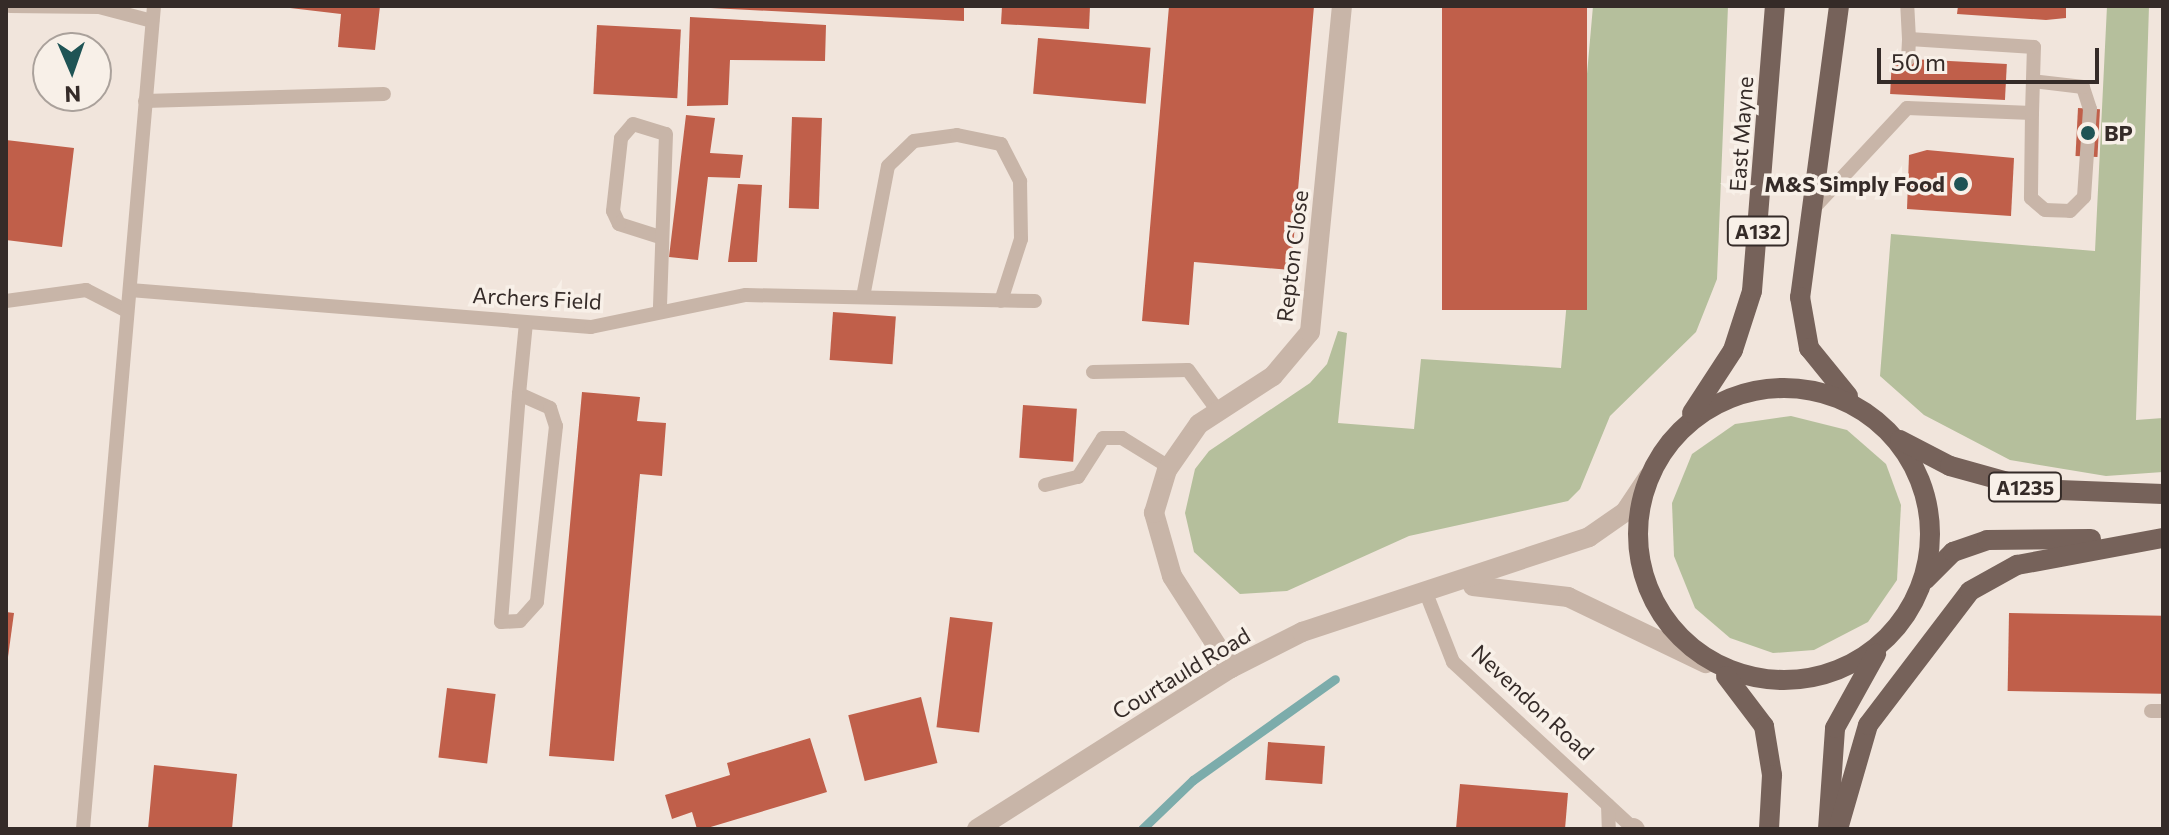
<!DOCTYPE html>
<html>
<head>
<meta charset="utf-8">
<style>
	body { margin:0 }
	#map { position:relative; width:2169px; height:835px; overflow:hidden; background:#f1e5dc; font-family:Commissioner,sans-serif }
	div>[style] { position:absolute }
	.green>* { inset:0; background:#b5bf9c }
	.stream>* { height:9px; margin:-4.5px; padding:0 4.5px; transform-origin:4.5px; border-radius:4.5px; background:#7cacab }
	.building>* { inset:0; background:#c05f4a; transform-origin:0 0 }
	.service>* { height:14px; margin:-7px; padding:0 7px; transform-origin:7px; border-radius:7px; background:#c8b5a8 }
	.minor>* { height:20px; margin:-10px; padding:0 10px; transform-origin:10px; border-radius:10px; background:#c8b5a8 }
	.tertiary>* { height:20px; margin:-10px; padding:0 10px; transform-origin:10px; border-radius:10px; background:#c8b5a8 }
	.primary>* { height:20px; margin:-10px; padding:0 10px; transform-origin:10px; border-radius:10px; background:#76625a }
	.primary>.ring { margin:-10px; padding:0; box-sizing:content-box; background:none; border:20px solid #76625a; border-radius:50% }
	.dots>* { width:22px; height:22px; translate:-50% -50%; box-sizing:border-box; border:4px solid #f8f0e8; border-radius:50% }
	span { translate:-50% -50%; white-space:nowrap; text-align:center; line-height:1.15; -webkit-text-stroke:7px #f8f0e8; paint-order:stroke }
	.shield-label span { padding:2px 6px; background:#f8f0e8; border:2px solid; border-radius:6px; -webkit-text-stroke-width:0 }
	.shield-label { font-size:20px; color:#352b28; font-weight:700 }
	.poi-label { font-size:22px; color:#352b28; font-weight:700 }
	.left { translate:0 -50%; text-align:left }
	.right { translate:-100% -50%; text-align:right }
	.street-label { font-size:22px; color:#352b28 }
	.frame { position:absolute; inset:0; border:8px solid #352b28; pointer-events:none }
	.north { position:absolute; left:32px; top:32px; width:80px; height:80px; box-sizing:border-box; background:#f8f0e8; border:2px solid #aaa19b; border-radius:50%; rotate:178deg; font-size:22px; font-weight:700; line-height:32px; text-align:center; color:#352b28 }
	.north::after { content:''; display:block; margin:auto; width:28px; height:36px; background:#1f5455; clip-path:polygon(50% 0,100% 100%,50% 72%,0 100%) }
	.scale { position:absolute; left:1877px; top:48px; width:222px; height:36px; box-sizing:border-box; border:4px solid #352b28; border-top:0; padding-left:10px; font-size:24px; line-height:28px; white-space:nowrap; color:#352b28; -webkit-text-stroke:6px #f8f0e8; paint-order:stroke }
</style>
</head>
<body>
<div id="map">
	<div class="green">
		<i style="clip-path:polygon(1593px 6px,1728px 6px,1717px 279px,1696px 332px,1610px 416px,1580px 489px,1568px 501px,1409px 536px,1287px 591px,1240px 594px,1194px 552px,1185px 513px,1195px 469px,1209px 451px,1310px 383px,1327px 364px,1338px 331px,1347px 333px,1338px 423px,1414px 429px,1421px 359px,1561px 368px)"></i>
		<i style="clip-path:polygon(2107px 6px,2149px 6px,2136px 420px,2163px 418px,2163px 472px,2106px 476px,2010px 460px,1924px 415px,1880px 376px,1891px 234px,2095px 251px)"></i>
		<i style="clip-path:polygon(1791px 416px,1847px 430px,1886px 464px,1901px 505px,1897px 580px,1868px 622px,1814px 650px,1773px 653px,1730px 638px,1695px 608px,1674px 556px,1672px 503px,1692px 454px,1735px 424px)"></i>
	</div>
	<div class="stream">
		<i style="left:1142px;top:829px;width:71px;rotate:-43.9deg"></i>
		<i style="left:1193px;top:780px;width:174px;rotate:-35.4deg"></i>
	</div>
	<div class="building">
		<i style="clip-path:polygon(273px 6px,380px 6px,375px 50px,338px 47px,341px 14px)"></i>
		<i style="clip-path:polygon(672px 6px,964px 6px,964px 21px)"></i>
		<i style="clip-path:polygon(1002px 6px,1090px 6px,1089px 29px,1001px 24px)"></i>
		<i style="clip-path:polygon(1169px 6px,1314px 6px,1291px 270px,1194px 262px,1189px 325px,1142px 321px)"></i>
		<i style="left:1442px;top:6px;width:145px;height:304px"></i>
		<i style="clip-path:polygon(1958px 6px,2066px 6px,2066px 18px,2046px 20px,1957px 14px)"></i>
		<i style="clip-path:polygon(690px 17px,826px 25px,825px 61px,730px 60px,728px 105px,687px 106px)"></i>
		<i style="left:597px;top:25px;width:84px;height:69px;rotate:3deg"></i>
		<i style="left:1038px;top:38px;width:113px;height:56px;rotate:5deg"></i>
		<i style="left:1892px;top:58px;width:115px;height:36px;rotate:3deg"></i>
		<i style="left:2078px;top:108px;width:22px;height:48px;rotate:3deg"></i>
		<i style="clip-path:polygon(686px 115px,715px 118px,710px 153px,743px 155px,740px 178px,708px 177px,698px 260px,669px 257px)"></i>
		<i style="left:792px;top:117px;width:30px;height:91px;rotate:2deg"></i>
		<i style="clip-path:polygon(6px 140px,74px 148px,62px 247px,6px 240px)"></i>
		<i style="clip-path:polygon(1927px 150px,2014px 158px,2011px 216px,1907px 209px,1909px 155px)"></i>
		<i style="clip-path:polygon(738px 184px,762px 185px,757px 262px,728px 262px)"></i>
		<i style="left:833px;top:312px;width:63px;height:48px;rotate:4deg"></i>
		<i style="clip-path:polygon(582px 392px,640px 397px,637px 421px,666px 423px,662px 476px,640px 474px,614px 761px,549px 756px)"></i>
		<i style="left:1023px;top:405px;width:54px;height:53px;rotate:4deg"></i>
		<i style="clip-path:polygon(6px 612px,14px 613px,8px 657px,6px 657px)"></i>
		<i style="left:2009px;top:613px;width:154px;height:78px;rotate:1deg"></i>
		<i style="left:950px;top:617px;width:43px;height:111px;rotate:7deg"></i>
		<i style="left:447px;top:688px;width:49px;height:70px;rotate:7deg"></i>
		<i style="left:921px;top:697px;width:68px;height:75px;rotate:76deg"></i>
		<i style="clip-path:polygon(810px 738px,827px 792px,704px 829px,697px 829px,692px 812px,672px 819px,665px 795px,730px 775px,727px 763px)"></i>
		<i style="left:1268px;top:742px;width:57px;height:38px;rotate:4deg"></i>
		<i style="clip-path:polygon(154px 765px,237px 774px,232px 829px,148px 829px)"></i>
		<i style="clip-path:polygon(1460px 784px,1568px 793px,1565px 829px,1456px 829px)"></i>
	</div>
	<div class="service">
		<i style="left:10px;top:6px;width:89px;rotate:0.6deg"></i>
		<i style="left:99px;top:7px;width:55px;rotate:14.8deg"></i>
		<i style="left:1908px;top:59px;width:20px;rotate:-87deg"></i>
		<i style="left:145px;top:101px;width:239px;rotate:-1.7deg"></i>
		<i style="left:2032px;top:113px;width:85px;rotate:90.7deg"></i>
		<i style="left:2031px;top:198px;width:18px;rotate:41deg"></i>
		<i style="left:2045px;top:210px;width:25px;rotate:2deg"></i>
		<i style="left:2070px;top:211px;width:20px;rotate:-45deg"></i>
		<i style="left:2084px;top:197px;width:88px;rotate:-86.1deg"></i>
		<i style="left:2090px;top:109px;width:23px;rotate:-108deg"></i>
		<i style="left:2083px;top:87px;width:50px;rotate:-173.2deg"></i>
		<i style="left:1811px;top:211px;width:141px;rotate:-47deg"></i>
		<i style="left:1907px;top:108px;width:125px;rotate:2.3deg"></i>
		<i style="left:2032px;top:113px;width:66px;rotate:-88.3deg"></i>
		<i style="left:2034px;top:47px;width:125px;rotate:-176.3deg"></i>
		<i style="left:1909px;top:39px;width:33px;rotate:-93deg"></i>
		<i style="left:660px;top:237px;width:43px;rotate:-162.4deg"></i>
		<i style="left:619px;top:224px;width:14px;rotate:-115deg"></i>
		<i style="left:613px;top:211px;width:73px;rotate:-83.7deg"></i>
		<i style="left:621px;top:138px;width:18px;rotate:-49deg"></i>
		<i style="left:633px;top:124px;width:34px;rotate:17deg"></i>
		<i style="left:666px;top:134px;width:176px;rotate:92deg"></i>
		<i style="left:130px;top:290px;width:462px;rotate:4.6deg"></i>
		<i style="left:591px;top:327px;width:158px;rotate:-11.7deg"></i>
		<i style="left:746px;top:295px;width:289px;rotate:1.2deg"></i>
		<i style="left:863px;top:297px;width:133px;rotate:-79.2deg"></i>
		<i style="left:888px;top:166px;width:36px;rotate:-44deg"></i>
		<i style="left:914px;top:141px;width:43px;rotate:-7.9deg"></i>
		<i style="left:957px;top:135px;width:45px;rotate:11.6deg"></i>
		<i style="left:1001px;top:144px;width:42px;rotate:62.8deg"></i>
		<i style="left:1020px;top:181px;width:58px;rotate:89deg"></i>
		<i style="left:1021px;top:239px;width:65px;rotate:107.9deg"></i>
		<i style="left:6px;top:301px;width:81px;rotate:-7.8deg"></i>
		<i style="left:86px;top:290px;width:46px;rotate:27.1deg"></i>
		<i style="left:1093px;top:372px;width:95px;rotate:-1.2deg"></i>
		<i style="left:1188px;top:370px;width:51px;rotate:53.8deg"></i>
		<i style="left:519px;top:394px;width:34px;rotate:24deg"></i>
		<i style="left:550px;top:408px;width:19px;rotate:72deg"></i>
		<i style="left:556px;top:426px;width:177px;rotate:96.2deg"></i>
		<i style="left:537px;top:602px;width:25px;rotate:132deg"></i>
		<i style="left:520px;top:621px;width:19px;rotate:177deg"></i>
		<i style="left:501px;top:622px;width:229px;rotate:-85.5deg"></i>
		<i style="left:519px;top:394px;width:72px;rotate:-84.4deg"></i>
		<i style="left:1045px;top:485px;width:34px;rotate:-14deg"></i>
		<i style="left:1078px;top:477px;width:46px;rotate:-57.3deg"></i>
		<i style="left:1103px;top:438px;width:19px"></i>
		<i style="left:1122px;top:438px;width:55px;rotate:31.7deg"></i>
		<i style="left:1426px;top:593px;width:74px;rotate:68.6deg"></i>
		<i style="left:1453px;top:662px;width:245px;rotate:42.7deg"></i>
		<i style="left:2151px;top:711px;width:12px"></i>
		<i style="left:1608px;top:805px;width:24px;rotate:88deg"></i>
		<i style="left:83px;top:829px;width:826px;rotate:-85.07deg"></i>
	</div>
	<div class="minor">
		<i style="left:1231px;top:668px;width:109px;rotate:-122.7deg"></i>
		<i style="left:1172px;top:576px;width:66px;rotate:-105.9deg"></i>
		<i style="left:1154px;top:513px;width:45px;rotate:-73.2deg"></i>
		<i style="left:1167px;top:470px;width:56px;rotate:-55.2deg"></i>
		<i style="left:1199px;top:424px;width:88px;rotate:-33deg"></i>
		<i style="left:1273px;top:376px;width:57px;rotate:-49.9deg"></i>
		<i style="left:1310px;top:332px;width:328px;rotate:-84.4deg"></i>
		<i style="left:1633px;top:828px;width:2px;rotate:27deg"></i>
	</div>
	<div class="tertiary">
		<i style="left:1473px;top:586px;width:96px;rotate:6.6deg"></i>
		<i style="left:1568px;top:597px;width:153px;rotate:25.6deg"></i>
		<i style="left:977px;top:829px;width:301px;rotate:-32.4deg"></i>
		<i style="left:1231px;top:668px;width:80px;rotate:-26.9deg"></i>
		<i style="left:1302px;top:632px;width:302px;rotate:-18.3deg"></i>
		<i style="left:1589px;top:537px;width:44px;rotate:-34.8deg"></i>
		<i style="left:1625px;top:512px;width:43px;rotate:-56.3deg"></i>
	</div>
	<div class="primary">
		<i style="left:1839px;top:6px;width:294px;rotate:97.6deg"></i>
		<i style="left:1800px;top:297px;width:52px;rotate:80deg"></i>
		<i style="left:1809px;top:348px;width:62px;rotate:50.9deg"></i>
		<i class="ring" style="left:1638px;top:388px;width:272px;height:272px"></i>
		<i style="left:1692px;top:413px;width:75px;rotate:-56.9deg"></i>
		<i style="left:1733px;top:350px;width:62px;rotate:-72.1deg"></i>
		<i style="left:1752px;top:291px;width:286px;rotate:-85.4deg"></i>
		<i style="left:1900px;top:440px;width:56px;rotate:27.5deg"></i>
		<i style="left:1950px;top:466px;width:86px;rotate:15.5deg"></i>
		<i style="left:2033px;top:489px;width:130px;rotate:2.2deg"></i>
		<i style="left:1925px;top:580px;width:40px;rotate:-45deg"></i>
		<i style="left:1953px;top:552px;width:36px;rotate:-19deg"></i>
		<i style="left:1987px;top:540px;width:104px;rotate:-0.6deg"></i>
		<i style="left:1726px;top:676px;width:63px;rotate:52.8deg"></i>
		<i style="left:1764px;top:726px;width:50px;rotate:80.7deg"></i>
		<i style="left:1772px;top:775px;width:54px;rotate:93.2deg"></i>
		<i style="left:1828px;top:829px;width:101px;rotate:-86deg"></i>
		<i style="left:1835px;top:728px;width:85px;rotate:-61deg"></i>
		<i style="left:1838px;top:829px;width:108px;rotate:-73.9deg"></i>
		<i style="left:1868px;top:725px;width:168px;rotate:-52.7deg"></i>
		<i style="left:1970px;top:591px;width:54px;rotate:-29deg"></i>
		<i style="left:2017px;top:565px;width:148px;rotate:-10.5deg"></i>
	</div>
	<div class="dots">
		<i style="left:2088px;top:133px;background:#1f5455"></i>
		<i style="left:1961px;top:184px;background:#1f5455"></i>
	</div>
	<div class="shield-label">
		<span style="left:1758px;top:231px">A132</span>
		<span style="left:2025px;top:487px">A1235</span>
	</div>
	<div class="poi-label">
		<span class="left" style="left:2104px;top:133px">BP</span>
		<span class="right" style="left:1945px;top:184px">M&amp;S Simply Food</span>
	</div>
	<div class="street-label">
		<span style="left:1741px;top:134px;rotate:-86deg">East Mayne</span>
		<span style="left:1292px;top:256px;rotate:-83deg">Repton Close</span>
		<span style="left:537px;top:298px;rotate:3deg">Archers Field</span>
		<span style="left:1181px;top:673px;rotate:-31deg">Courtauld Road</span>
		<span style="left:1533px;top:702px;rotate:43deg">Nevendon Road</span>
	</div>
	<div class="frame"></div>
	<div class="north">N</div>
	<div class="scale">50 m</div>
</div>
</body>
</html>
